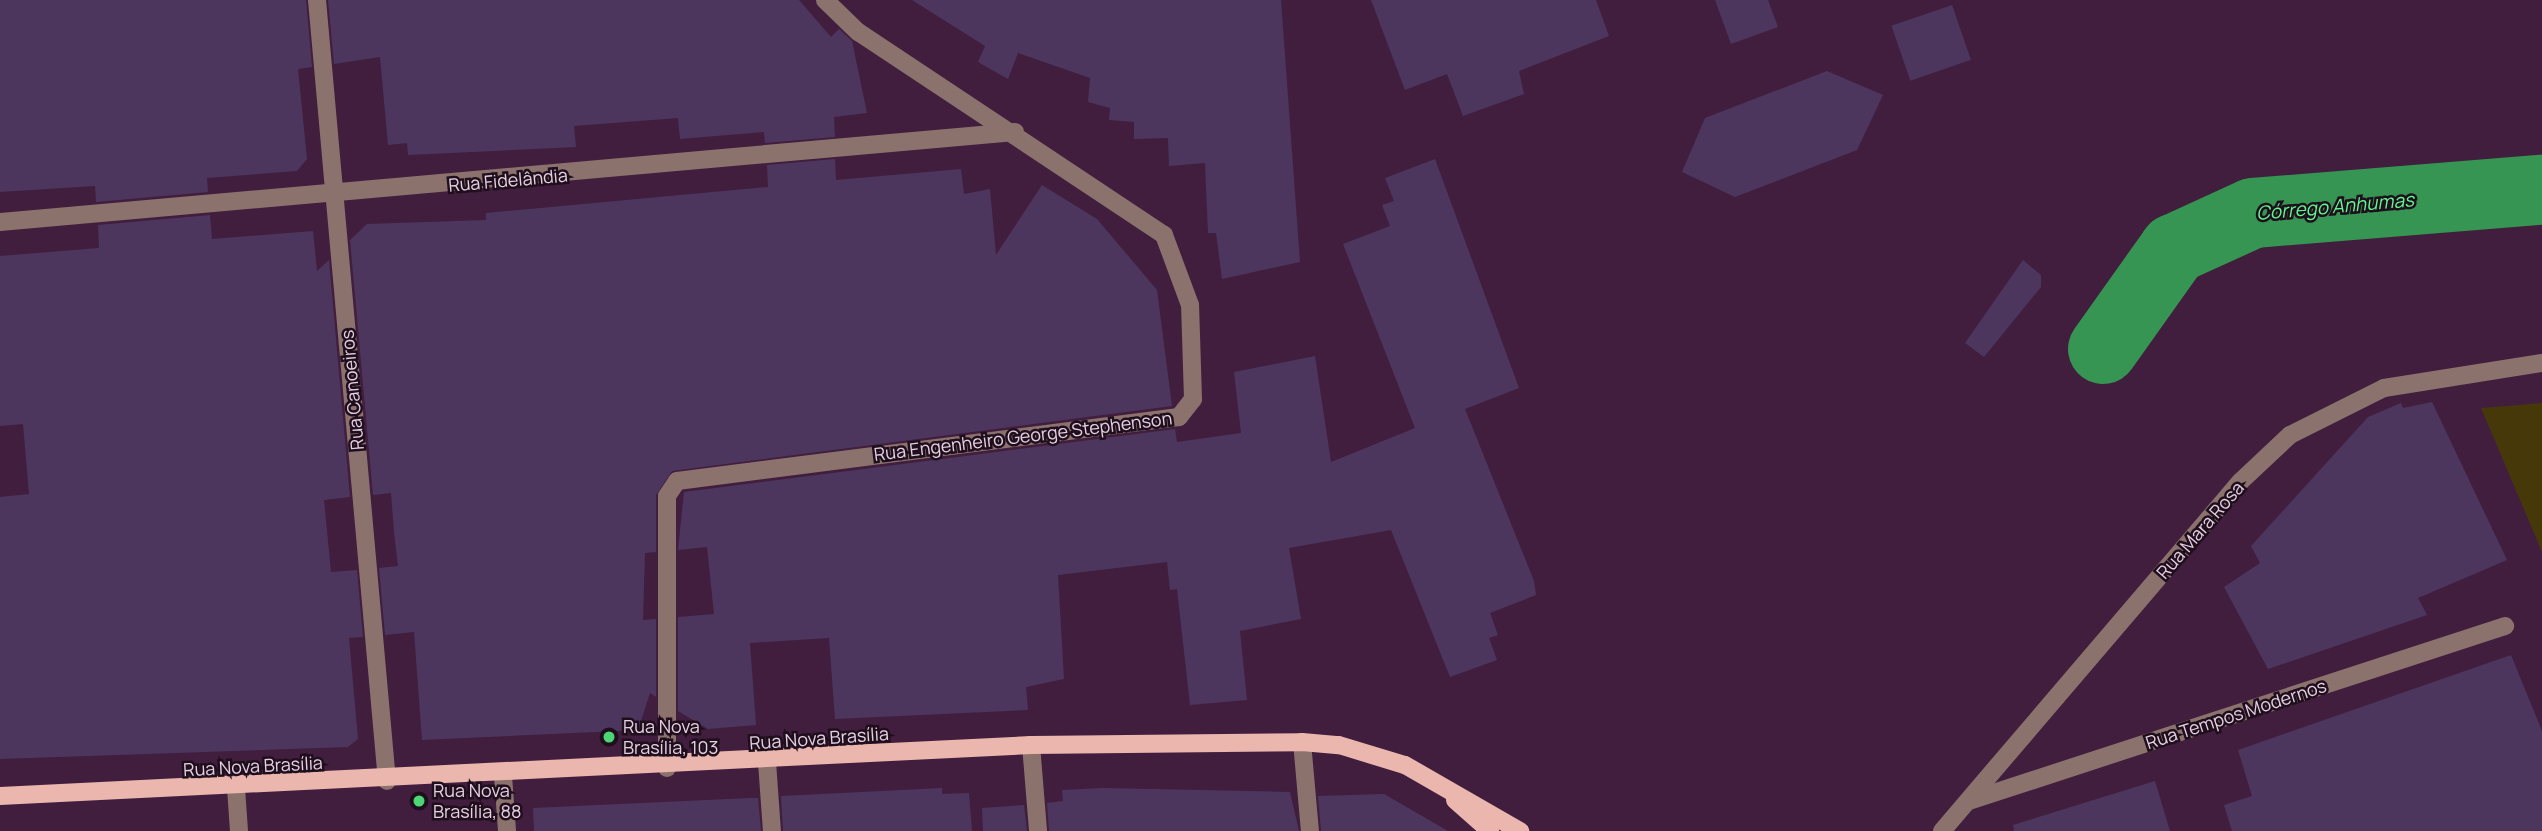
<!DOCTYPE html>
<html>
<head>
<meta charset="utf-8">
<style>
	body { margin:0 }
	#map { position:relative; width:2542px; height:831px; overflow:hidden; background:#411e3e; font-family:Manrope,sans-serif }
	div>[style] { position:absolute }
	.green>* { inset:0; background:#47380a }
	.river>* { height:70px; margin:-35px; padding:0 35px; transform-origin:35px; border-radius:35px; background:#369552 }
	.building>* { inset:0; background:#4d365e; transform-origin:0 0 }
	.minor>* { height:18px; margin:-9px; padding:0 9px; transform-origin:9px; border-radius:9px; background:#8b726d }
	.major>* { height:18px; margin:-9px; padding:0 9px; transform-origin:9px; border-radius:9px; background:#eab6ad }
	.dots>* { width:19px; height:19px; translate:-50% -50%; box-sizing:border-box; border:4px solid #1f0f1d; border-radius:50% }
	span { translate:-50% -50%; white-space:nowrap; text-align:center; line-height:1.15; -webkit-text-stroke:5px #1f0f1d; paint-order:stroke }
	.street-label { font-size:18px; color:#e6cfe3 }
	.poi-label { font-size:18px; color:#e6cfe3 }
	.left { translate:0 -50%; text-align:left }
	.water-label { font-size:19px; color:#60f98d; font-style:italic }
</style>
</head>
<body>
<div id="map">
	<div class="green">
		<i style="clip-path:polygon(2542px 403px,2542px 552px,2481px 408px)"></i>
	</div>
	<div class="river">
		<i style="left:2103px;top:349px;width:123px;rotate:-54.6deg"></i>
		<i style="left:2174px;top:249px;width:87px;rotate:-24.5deg"></i>
		<i style="left:2253px;top:213px;width:290px;rotate:-4.6deg"></i>
	</div>
	<div class="building">
		<i style="clip-path:polygon(0 0,306px 0,312px 67px,298px 69px,307px 159px,297px 171px,207px 178px,208px 192px,96px 202px,95px 186px,0 192px)"></i>
		<i style="clip-path:polygon(328px 0,799px 0,831px 37px,839px 29px,852px 41px,867px 113px,834px 117px,835px 137px,765px 143px,764px 132px,680px 139px,678px 118px,574px 126px,576px 147px,408px 155px,407px 143px,388px 145px,380px 57px,334px 64px)"></i>
		<i style="clip-path:polygon(912px 0,1281px 0,1300px 262px,1222px 279px,1216px 233px,1208px 233px,1205px 163px,1169px 166px,1168px 138px,1134px 139px,1134px 122px,1109px 120px,1110px 108px,1088px 102px,1090px 78px,1018px 53px,1008px 79px,978px 62px,985px 46px)"></i>
		<i style="clip-path:polygon(1371px 0,1596px 0,1609px 36px,1519px 71px,1524px 94px,1463px 116px,1447px 74px,1405px 90px)"></i>
		<i style="clip-path:polygon(1715px 0,1768px 0,1778px 27px,1731px 44px)"></i>
		<i style="left:1952px;top:5px;width:58px;height:64px;rotate:71deg"></i>
		<i style="clip-path:polygon(1827px 71px,1883px 95px,1857px 150px,1735px 197px,1682px 172px,1705px 118px)"></i>
		<i style="clip-path:polygon(835px 159px,836px 180px,961px 169px,964px 194px,990px 189px,996px 255px,1042px 185px,1097px 219px,1157px 290px,1172px 406px,672px 471px,656px 495px,656px 552px,645px 553px,643px 620px,656px 619px,656px 697px,650px 693px,638px 730px,422px 740px,414px 632px,385px 635px,379px 568px,398px 566px,394px 532px,391px 493px,373px 495px,350px 240px,367px 224px,486px 220px,486px 213px,768px 187px,767px 165px)"></i>
		<i style="clip-path:polygon(1435px 159px,1519px 388px,1465px 409px,1534px 581px,1536px 595px,1490px 613px,1498px 635px,1489px 638px,1497px 660px,1450px 677px,1391px 530px,1289px 548px,1301px 619px,1240px 631px,1247px 700px,1190px 705px,1177px 589px,1170px 590px,1167px 562px,1058px 575px,1064px 679px,1026px 687px,1028px 710px,835px 719px,829px 638px,750px 643px,756px 725px,708px 729px,678px 711px,678px 617px,714px 614px,707px 547px,678px 550px,684px 492px,1175px 429px,1177px 442px,1241px 433px,1234px 372px,1315px 356px,1331px 462px,1415px 428px,1343px 244px,1390px 226px,1382px 205px,1394px 201px,1385px 178px)"></i>
		<i style="clip-path:polygon(210px 215px,212px 239px,313px 231px,317px 271px,329px 260px,350px 497px,324px 500px,331px 572px,357px 570px,363px 637px,349px 638px,358px 739px,348px 747px,0 759px,0 497px,29px 494px,23px 424px,0 426px,0 256px,99px 248px,98px 225px)"></i>
		<i style="clip-path:polygon(2023px 260px,2041px 275px,2041px 287px,1984px 357px,1965px 343px)"></i>
		<i style="clip-path:polygon(2432px 402px,2507px 560px,2418px 598px,2427px 615px,2268px 669px,2224px 587px,2260px 563px,2251px 546px,2368px 417px,2401px 403px,2403px 408px)"></i>
		<i style="clip-path:polygon(2511px 655px,2542px 731px,2542px 831px,2232px 831px,2224px 805px,2252px 796px,2238px 750px)"></i>
		<i style="clip-path:polygon(2155px 781px,2170px 831px,2014px 831px,2013px 825px)"></i>
		<i style="clip-path:polygon(942px 788px,942px 794px,969px 793px,972px 831px,783px 831px,781px 796px)"></i>
		<i style="clip-path:polygon(1103px 788px,1290px 792px,1299px 831px,1049px 831px,1047px 803px,1063px 801px,1062px 790px)"></i>
		<i style="clip-path:polygon(1384px 794px,1448px 831px,1321px 831px,1318px 796px)"></i>
		<i style="clip-path:polygon(750px 798px,758px 798px,761px 831px,534px 831px,533px 808px)"></i>
		<i style="clip-path:polygon(1024px 805px,1027px 831px,983px 831px,982px 808px)"></i>
	</div>
	<div class="minor">
		<i style="left:317px;top:0;width:784px;rotate:84.88deg"></i>
		<i style="left:0;top:222px;width:1019px;rotate:-5.07deg"></i>
		<i style="left:1302px;top:742px;width:89px;rotate:84.9deg"></i>
		<i style="left:1031px;top:745px;width:86px;rotate:85.3deg"></i>
		<i style="left:767px;top:762px;width:69px;rotate:85.9deg"></i>
		<i style="left:667px;top:768px;width:272px;rotate:-90deg"></i>
		<i style="left:667px;top:496px;width:18px;rotate:-56deg"></i>
		<i style="left:677px;top:481px;width:506px;rotate:-7.27deg"></i>
		<i style="left:1179px;top:417px;width:23px;rotate:-52deg"></i>
		<i style="left:1193px;top:399px;width:94px;rotate:-91.8deg"></i>
		<i style="left:1190px;top:305px;width:75px;rotate:-110.4deg"></i>
		<i style="left:1164px;top:235px;width:367px;rotate:-146.4deg"></i>
		<i style="left:858px;top:32px;width:46px;rotate:-135.9deg"></i>
		<i style="left:503px;top:776px;width:55px;rotate:85.8deg"></i>
		<i style="left:236px;top:788px;width:43px;rotate:86deg"></i>
		<i style="left:1969px;top:801px;width:564px;rotate:-18.08deg"></i>
		<i style="left:1942px;top:831px;width:460px;rotate:-49.5deg"></i>
		<i style="left:2241px;top:481px;width:67px;rotate:-43.2deg"></i>
		<i style="left:2290px;top:435px;width:105px;rotate:-26.6deg"></i>
		<i style="left:2384px;top:388px;width:160px;rotate:-9deg"></i>
	</div>
	<div class="major">
		<i style="left:0;top:796px;width:1032px;rotate:-2.83deg"></i>
		<i style="left:1031px;top:745px;width:271px;rotate:-0.6deg"></i>
		<i style="left:1302px;top:742px;width:37px;rotate:5deg"></i>
		<i style="left:1339px;top:745px;width:69px;rotate:16.9deg"></i>
		<i style="left:1405px;top:765px;width:133px;rotate:29.9deg"></i>
		<i style="left:1455px;top:800px;width:47px;rotate:41.5deg"></i>
	</div>
	<div class="dots">
		<i style="left:609px;top:737px;background:#4dd676"></i>
		<i style="left:419px;top:801px;background:#4dd676"></i>
	</div>
	<div class="street-label">
		<span style="left:508px;top:180px;rotate:-5deg">Rua Fidelândia</span>
		<span style="left:352px;top:390px;rotate:-95deg">Rua Canoeiros</span>
		<span style="left:1023px;top:436px;rotate:-7deg">Rua Engenheiro George Stephenson</span>
		<span style="left:2200px;top:530px;rotate:-49deg">Rua Mara Rosa</span>
		<span style="left:2236px;top:714px;rotate:-18deg">Rua Tempos Modernos</span>
		<span style="left:819px;top:738px;rotate:-4deg">Rua Nova Brasília</span>
		<span style="left:253px;top:766px;rotate:-3deg">Rua Nova Brasília</span>
	</div>
	<div class="poi-label">
		<span class="left" style="left:623px;top:737px">Rua Nova<br>Brasília, 103</span>
		<span class="left" style="left:433px;top:801px">Rua Nova<br>Brasília, 88</span>
	</div>
	<div class="water-label">
		<span style="left:2335px;top:207px;rotate:-5deg">Córrego Anhumas</span>
	</div>
</div>
</body>
</html>
